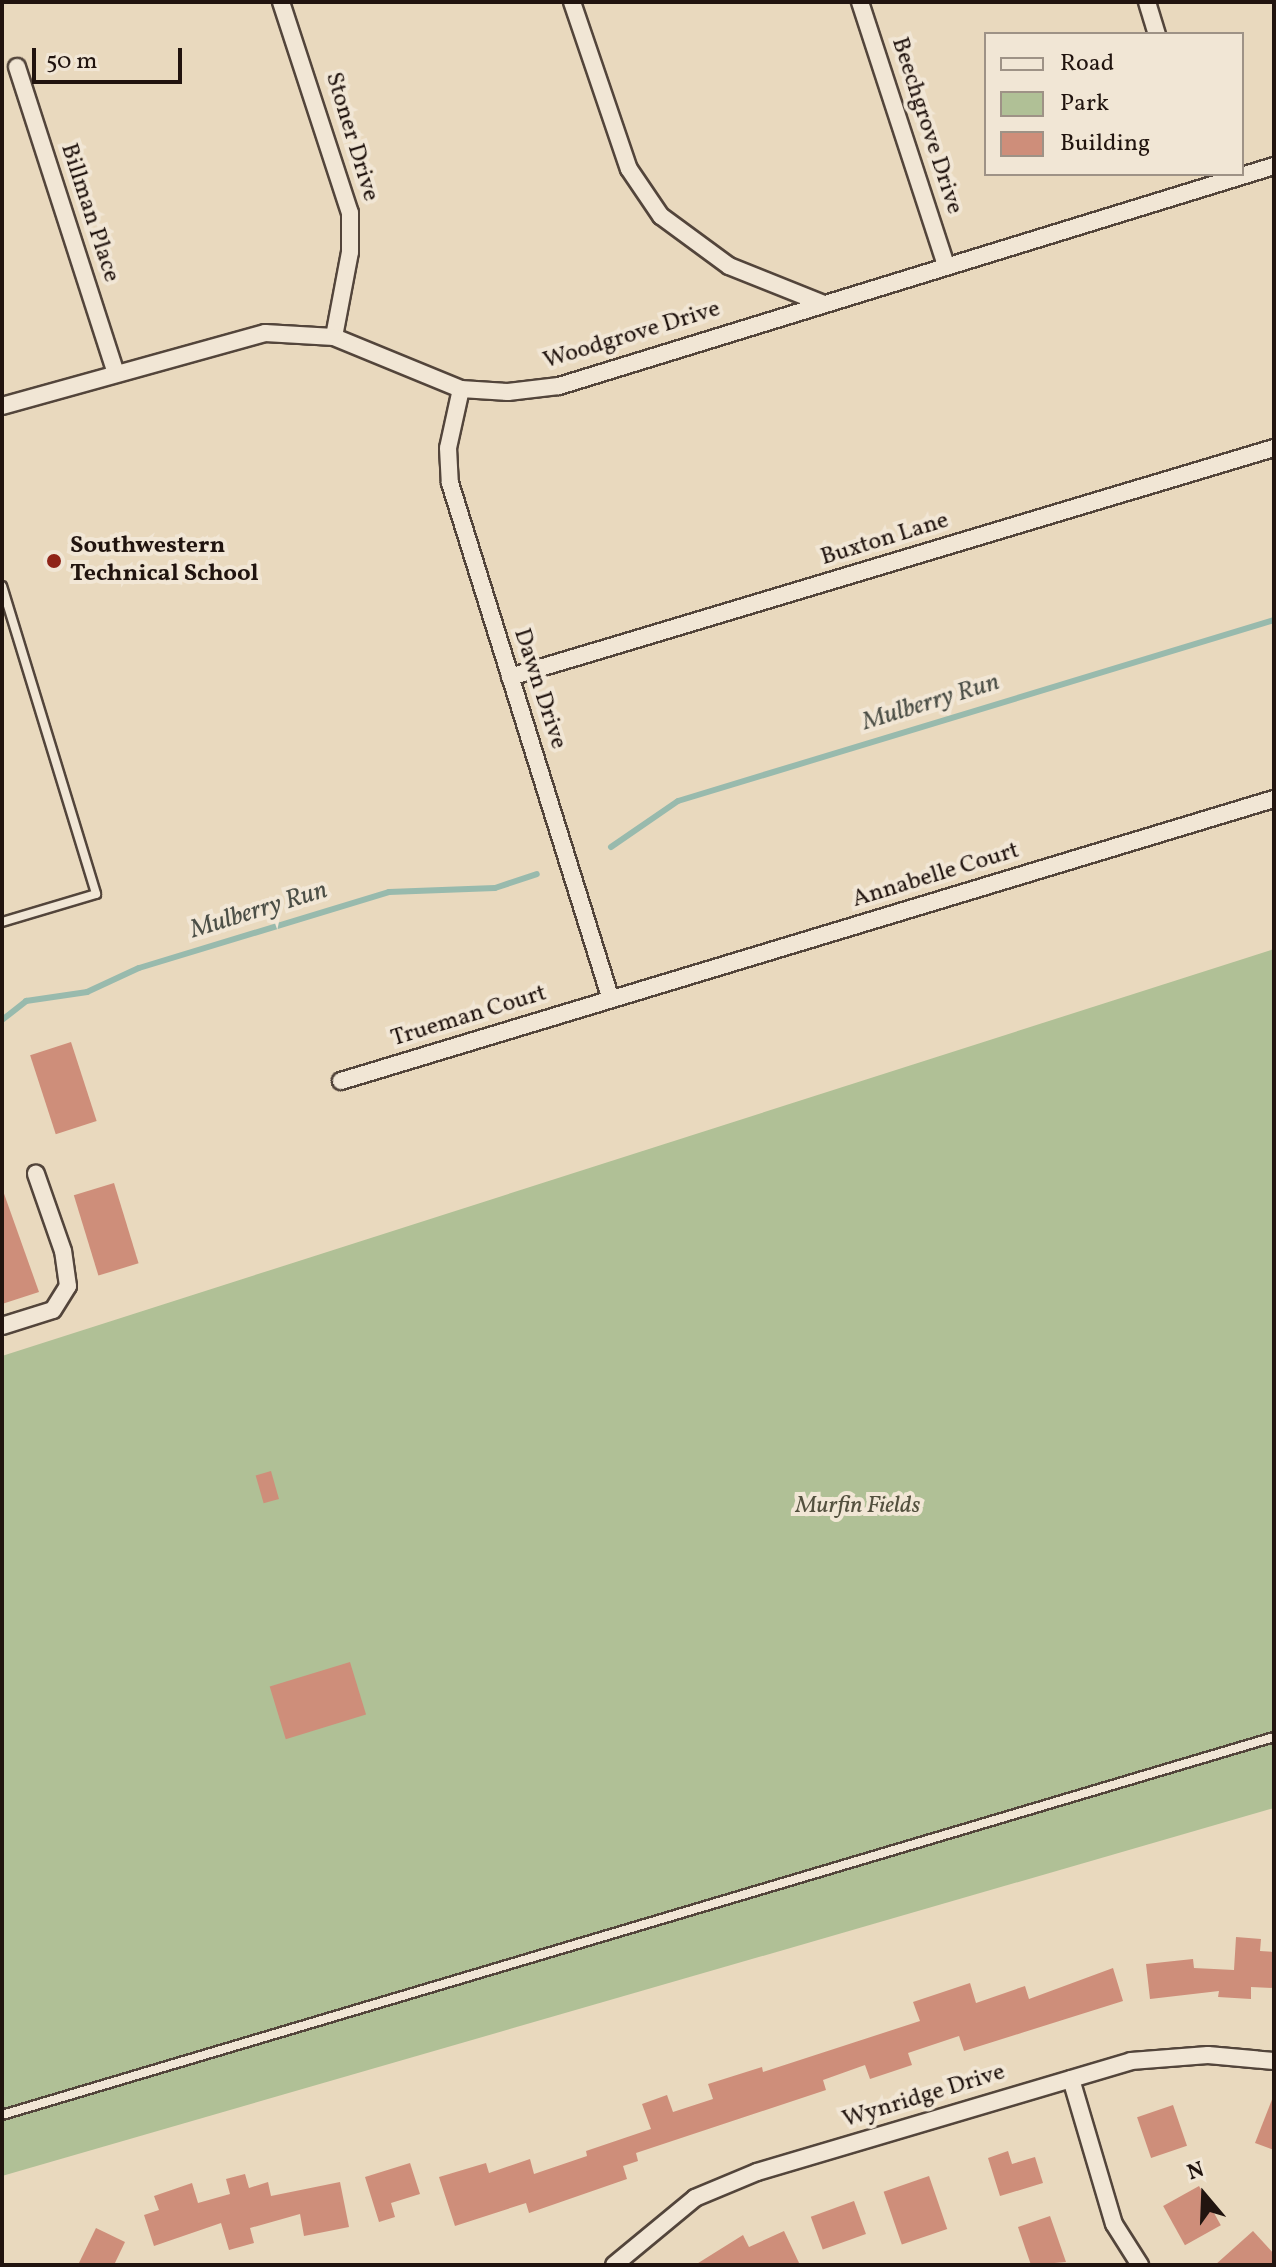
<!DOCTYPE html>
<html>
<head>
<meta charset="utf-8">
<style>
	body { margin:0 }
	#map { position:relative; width:1276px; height:2267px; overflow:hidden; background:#e9d9be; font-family:Vollkorn,serif }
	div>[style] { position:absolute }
	.green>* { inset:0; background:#b0c096 }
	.stream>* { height:6px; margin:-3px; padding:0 3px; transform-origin:3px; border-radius:3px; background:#98baad }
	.building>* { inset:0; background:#ce8e7a; transform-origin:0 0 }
	.roads { filter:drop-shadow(2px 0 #53453b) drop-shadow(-2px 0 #53453b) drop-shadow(0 2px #53453b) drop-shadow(0 -2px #53453b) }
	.service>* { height:8px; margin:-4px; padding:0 4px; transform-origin:4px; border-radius:4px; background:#f1e6d5 }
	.minor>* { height:16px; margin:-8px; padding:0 8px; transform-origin:8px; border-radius:8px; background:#f1e6d5 }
	.dots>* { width:22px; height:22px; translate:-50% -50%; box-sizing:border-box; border:4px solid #f1e6d5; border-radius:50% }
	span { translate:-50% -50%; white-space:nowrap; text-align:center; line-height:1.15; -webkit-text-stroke:8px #f1e6d5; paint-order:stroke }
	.street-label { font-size:24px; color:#21140f }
	.poi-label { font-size:24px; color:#21140f; font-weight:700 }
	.left { translate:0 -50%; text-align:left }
	.park-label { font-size:24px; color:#53503e; font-style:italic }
	.water-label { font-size:26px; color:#4b4e46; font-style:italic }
	.frame { position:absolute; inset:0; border:4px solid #21140f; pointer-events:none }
	.legend { position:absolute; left:984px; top:32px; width:260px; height:144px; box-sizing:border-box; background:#f1e6d5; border:2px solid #9e9286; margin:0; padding:10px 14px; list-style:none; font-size:24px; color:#21140f }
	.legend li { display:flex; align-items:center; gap:16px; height:40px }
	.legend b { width:40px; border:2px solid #9e9286 }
	.north { position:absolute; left:1164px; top:2155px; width:80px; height:80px; -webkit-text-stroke:6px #f1e6d5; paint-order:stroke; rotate:341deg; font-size:22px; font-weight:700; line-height:32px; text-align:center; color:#21140f }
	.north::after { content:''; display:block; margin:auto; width:28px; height:36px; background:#21140f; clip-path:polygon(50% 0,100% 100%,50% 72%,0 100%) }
	.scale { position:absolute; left:32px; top:48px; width:150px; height:36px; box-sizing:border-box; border:4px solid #21140f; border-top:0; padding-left:10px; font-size:24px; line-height:28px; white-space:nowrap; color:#21140f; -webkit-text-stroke:6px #f1e6d5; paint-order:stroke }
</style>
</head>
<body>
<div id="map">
	<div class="green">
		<i style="clip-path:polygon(1274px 949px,1274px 1808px,2px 2176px,2px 1356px)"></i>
	</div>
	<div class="stream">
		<i style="left:611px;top:847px;width:81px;rotate:-34.5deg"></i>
		<i style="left:678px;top:801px;width:623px;rotate:-16.89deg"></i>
		<i style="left:2px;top:1020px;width:31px;rotate:-38deg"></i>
		<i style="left:26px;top:1001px;width:62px;rotate:-8.4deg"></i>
		<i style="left:87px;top:992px;width:57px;rotate:-24.8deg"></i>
		<i style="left:139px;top:968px;width:261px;rotate:-16.9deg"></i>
		<i style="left:389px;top:892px;width:106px;rotate:-2.2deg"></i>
		<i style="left:495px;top:888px;width:44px;rotate:-18.4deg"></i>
	</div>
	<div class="building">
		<i style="left:71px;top:1042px;width:83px;height:43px;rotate:72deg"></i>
		<i style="left:114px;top:1183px;width:84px;height:42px;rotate:73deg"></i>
		<i style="clip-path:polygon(2px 1188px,39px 1292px,2px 1304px)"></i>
		<i style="left:271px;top:1471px;width:29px;height:16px;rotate:74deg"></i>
		<i style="left:350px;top:1662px;width:55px;height:84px;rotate:73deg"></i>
		<i style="clip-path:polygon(1236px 1937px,1261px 1939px,1260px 1951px,1274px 1952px,1274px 1988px,1251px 1987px,1251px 1999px,1218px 1997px,1219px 1991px,1150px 1999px,1146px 1964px,1193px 1959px,1194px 1968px,1234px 1970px)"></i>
		<i style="clip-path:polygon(1113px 1968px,1123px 2001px,964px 2051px,959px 2036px,908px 2053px,912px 2065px,870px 2079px,865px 2065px,823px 2080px,826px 2090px,636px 2153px,638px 2161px,623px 2166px,627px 2179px,529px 2213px,526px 2203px,455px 2226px,439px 2177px,486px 2163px,489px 2173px,530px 2159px,534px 2174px,587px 2156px,586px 2151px,651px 2129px,642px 2104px,667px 2095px,673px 2112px,713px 2099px,708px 2084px,762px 2067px,763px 2072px,920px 2021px,913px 2002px,970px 1983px,976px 2003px,1025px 1986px,1029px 1999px)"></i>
		<i style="clip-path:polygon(1273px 2097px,1274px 2097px,1274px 2150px,1255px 2143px)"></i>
		<i style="left:1173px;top:2105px;width:43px;height:38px;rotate:71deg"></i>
		<i style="clip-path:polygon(1008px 2151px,1012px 2164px,1035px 2157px,1043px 2183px,1000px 2196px,988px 2158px)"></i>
		<i style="clip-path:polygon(410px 2163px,420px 2194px,391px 2203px,395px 2217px,379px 2222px,365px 2177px)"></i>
		<i style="clip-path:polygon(245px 2174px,249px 2188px,268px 2182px,271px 2196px,340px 2182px,349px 2227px,304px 2236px,300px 2214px,250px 2228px,254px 2243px,229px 2250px,221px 2223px,154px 2246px,144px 2215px,159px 2210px,154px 2196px,192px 2183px,198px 2203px,230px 2194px,226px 2179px)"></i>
		<i style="left:929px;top:2176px;width:56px;height:48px;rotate:71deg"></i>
		<i style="left:1199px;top:2186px;width:45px;height:41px;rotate:61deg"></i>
		<i style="left:854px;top:2201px;width:35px;height:46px;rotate:70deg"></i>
		<i style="clip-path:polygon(1050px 2216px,1066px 2262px,1031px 2265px,1018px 2227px)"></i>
		<i style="clip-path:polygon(96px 2228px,125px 2242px,114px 2265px,78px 2265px)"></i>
		<i style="clip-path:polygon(784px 2231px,800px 2265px,695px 2265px,743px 2235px,749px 2247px)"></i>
		<i style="clip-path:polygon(1253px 2231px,1274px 2254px,1274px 2265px,1215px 2265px)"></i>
	</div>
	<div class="roads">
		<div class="service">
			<i style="left:2px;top:586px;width:322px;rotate:73deg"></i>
			<i style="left:96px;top:894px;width:98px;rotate:163.4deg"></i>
			<i style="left:2px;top:2115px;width:1327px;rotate:-16.55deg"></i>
		</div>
		<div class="minor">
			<i style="left:281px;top:2px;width:222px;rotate:71.9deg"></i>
			<i style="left:350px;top:213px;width:39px;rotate:90deg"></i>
			<i style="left:350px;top:252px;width:86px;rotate:100.7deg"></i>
			<i style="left:572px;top:2px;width:176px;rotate:71.2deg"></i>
			<i style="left:629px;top:169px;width:57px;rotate:55.8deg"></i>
			<i style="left:661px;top:216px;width:84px;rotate:36.3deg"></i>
			<i style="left:729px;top:266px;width:102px;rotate:21.8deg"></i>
			<i style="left:860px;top:2px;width:277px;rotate:71.9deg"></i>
			<i style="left:1147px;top:2px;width:34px;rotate:73deg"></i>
			<i style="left:17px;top:67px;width:322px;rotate:72.1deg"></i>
			<i style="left:461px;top:389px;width:60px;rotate:102.4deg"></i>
			<i style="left:448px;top:448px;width:35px;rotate:87deg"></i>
			<i style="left:450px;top:483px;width:541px;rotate:72.7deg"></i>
			<i style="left:2px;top:406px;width:273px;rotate:-15.5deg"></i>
			<i style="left:265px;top:333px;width:69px;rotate:3.3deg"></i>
			<i style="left:334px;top:337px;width:137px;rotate:22.3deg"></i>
			<i style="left:461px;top:389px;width:47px;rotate:3.7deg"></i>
			<i style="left:508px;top:392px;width:51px;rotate:-6.7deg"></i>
			<i style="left:559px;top:386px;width:748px;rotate:-17.1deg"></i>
			<i style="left:510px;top:677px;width:798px;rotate:-16.69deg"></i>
			<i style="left:341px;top:1081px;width:975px;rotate:-16.82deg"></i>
			<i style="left:2px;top:1326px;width:53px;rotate:-17.4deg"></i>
			<i style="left:53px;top:1310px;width:28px;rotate:-58deg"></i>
			<i style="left:68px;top:1286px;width:35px;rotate:-98deg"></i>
			<i style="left:63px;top:1251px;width:82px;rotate:-109.3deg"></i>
			<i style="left:1071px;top:2079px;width:151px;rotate:73.5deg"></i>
			<i style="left:1114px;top:2224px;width:49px;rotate:57.6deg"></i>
			<i style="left:614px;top:2265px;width:105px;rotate:-39.6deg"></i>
			<i style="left:695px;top:2198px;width:67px;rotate:-22.8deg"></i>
			<i style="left:757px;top:2172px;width:390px;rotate:-16.5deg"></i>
			<i style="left:1131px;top:2061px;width:77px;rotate:-4.5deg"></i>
			<i style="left:1208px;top:2055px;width:66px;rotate:5.2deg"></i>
		</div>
	</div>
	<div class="dots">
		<i style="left:54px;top:561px;background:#8f2418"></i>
	</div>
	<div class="street-label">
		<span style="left:926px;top:126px;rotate:72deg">Beechgrove Drive</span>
		<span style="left:351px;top:137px;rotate:73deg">Stoner Drive</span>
		<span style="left:89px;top:213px;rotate:72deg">Billman Place</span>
		<span style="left:632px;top:336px;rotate:-17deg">Woodgrove Drive</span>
		<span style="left:885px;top:540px;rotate:-17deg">Buxton Lane</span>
		<span style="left:539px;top:689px;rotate:72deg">Dawn Drive</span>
		<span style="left:936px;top:876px;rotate:-17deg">Annabelle Court</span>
		<span style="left:469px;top:1017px;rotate:-17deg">Trueman Court</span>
		<span style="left:924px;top:2097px;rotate:-17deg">Wynridge Drive</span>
	</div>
	<div class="poi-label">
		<span class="left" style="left:70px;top:561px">Southwestern<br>Technical School</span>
	</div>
	<div class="park-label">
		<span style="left:858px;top:1507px">Murfin Fields</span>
	</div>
	<div class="water-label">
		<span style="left:931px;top:703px;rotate:-17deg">Mulberry Run</span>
		<span style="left:259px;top:911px;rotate:-17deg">Mulberry Run</span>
	</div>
	<div class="frame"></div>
	<ul class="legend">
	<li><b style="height:10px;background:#f1e6d5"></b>Road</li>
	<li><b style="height:22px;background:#b0c096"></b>Park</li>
	<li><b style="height:22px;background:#ce8e7a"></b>Building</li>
	</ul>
	<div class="north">N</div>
	<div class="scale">50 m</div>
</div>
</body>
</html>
